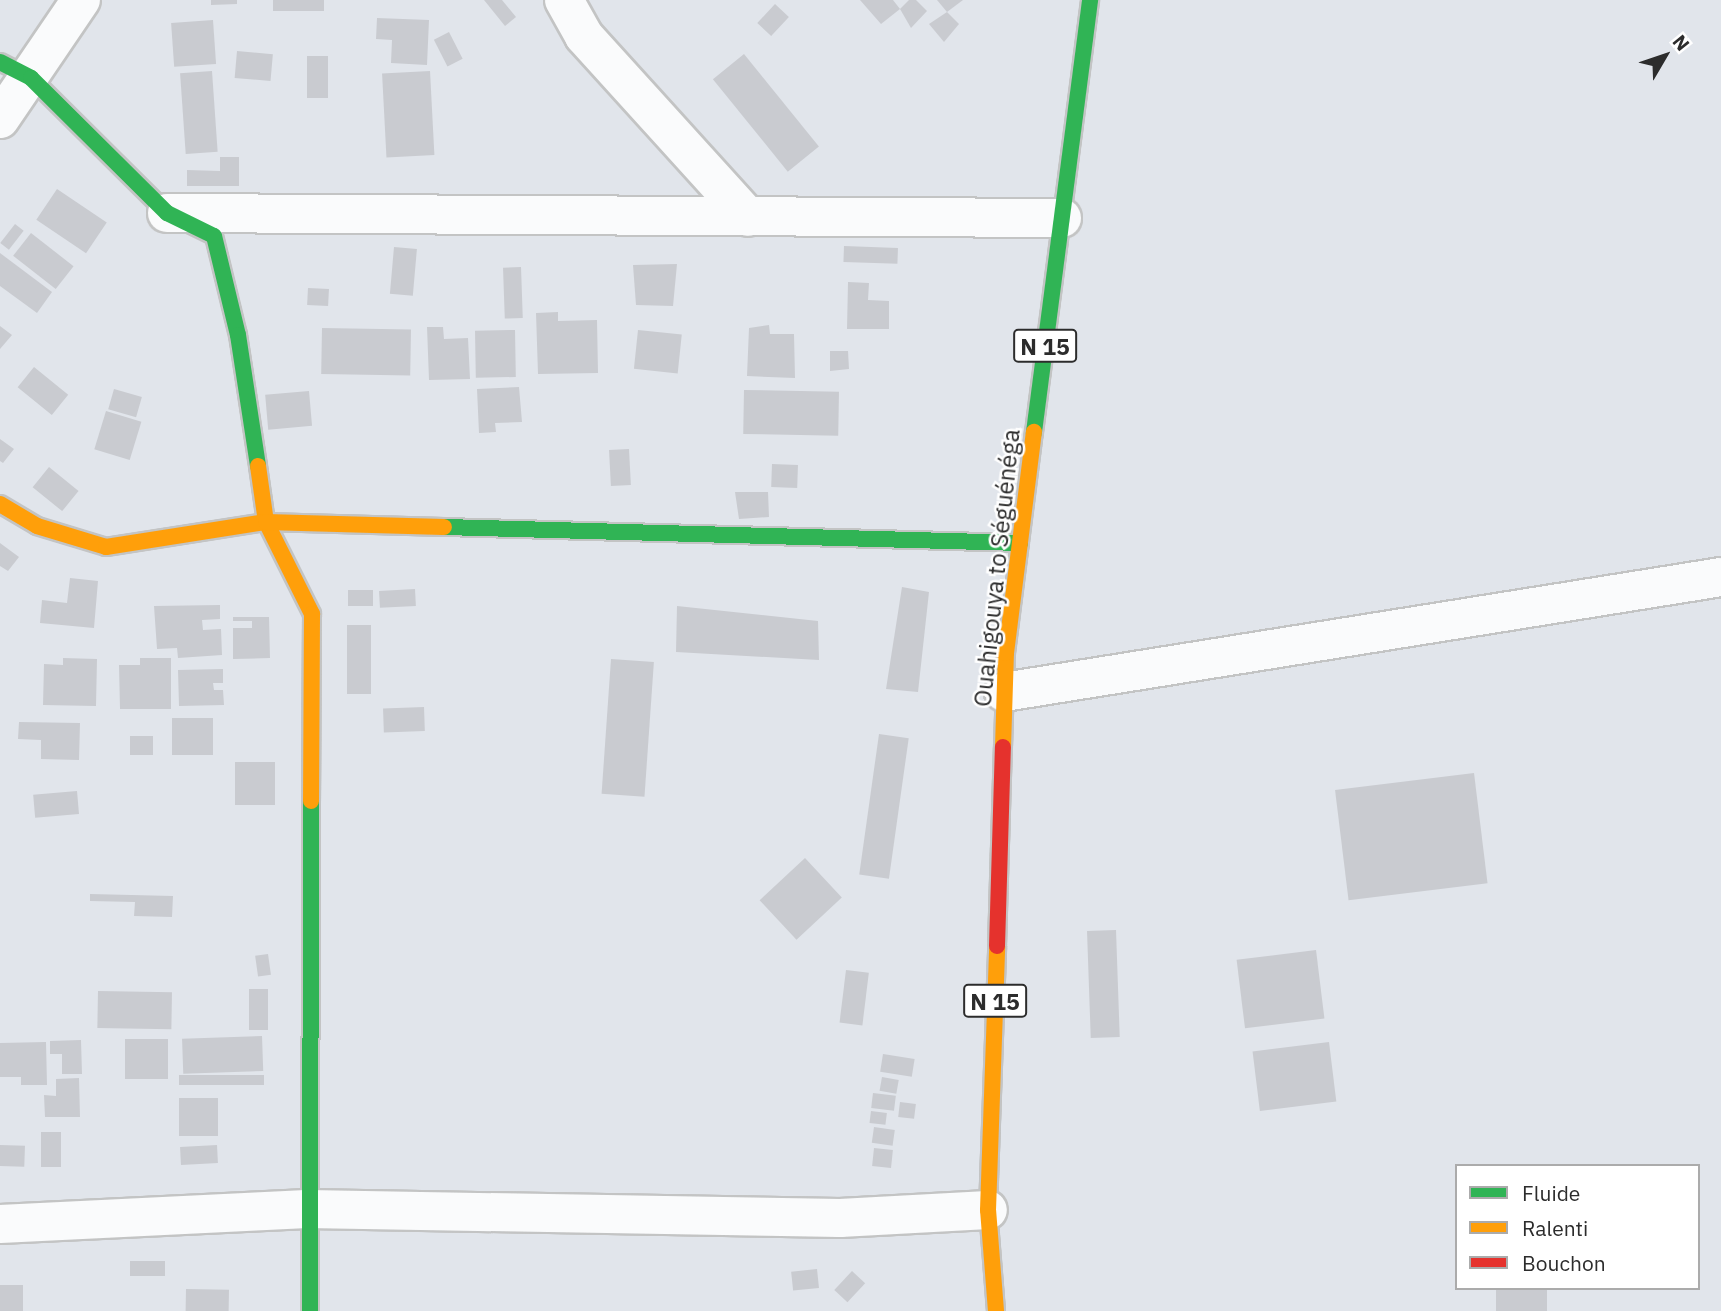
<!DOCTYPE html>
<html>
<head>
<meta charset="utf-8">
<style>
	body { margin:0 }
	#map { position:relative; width:1721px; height:1311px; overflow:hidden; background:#e1e5eb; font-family:"IBM Plex Sans",sans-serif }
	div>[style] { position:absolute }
	.building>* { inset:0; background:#c9cbd0; transform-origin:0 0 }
	.roads { filter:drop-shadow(2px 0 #c3c4c4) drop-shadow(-2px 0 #c3c4c4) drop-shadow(0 2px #c3c4c4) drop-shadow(0 -2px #c3c4c4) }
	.street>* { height:38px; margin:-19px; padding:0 19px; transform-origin:19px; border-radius:19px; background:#fafbfc }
	.fast>* { height:16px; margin:-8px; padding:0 8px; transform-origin:8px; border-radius:8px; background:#30b455 }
	.slow>* { height:16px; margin:-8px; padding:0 8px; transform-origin:8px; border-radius:8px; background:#ff9f0a }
	.jam>* { height:16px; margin:-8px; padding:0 8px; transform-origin:8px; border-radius:8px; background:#e5322d }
	span { translate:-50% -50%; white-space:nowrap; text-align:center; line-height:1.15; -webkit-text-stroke:5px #fff; paint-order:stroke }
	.shield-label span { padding:2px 5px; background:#fff; border:2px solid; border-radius:5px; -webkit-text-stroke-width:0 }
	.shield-label { font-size:23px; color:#2c2c2c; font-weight:700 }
	.street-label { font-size:24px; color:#2c2c2c }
	.legend { position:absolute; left:1455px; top:1164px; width:245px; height:126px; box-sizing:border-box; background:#fff; border:2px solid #ababab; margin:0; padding:9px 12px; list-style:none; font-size:21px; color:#2c2c2c }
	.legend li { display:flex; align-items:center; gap:14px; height:35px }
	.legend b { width:35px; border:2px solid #ababab }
	.north { position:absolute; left:1630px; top:21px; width:70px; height:70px; -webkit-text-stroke:5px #fff; paint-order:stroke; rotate:51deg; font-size:19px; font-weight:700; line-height:28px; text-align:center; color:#2c2c2c }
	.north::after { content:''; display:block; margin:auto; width:24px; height:32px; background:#2c2c2c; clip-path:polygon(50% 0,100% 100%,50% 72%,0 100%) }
</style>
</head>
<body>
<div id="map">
	<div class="building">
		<i style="clip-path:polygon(211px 0,237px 0,237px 4px,211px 5px)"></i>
		<i style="left:273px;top:0;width:51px;height:11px"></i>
		<i style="clip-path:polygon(484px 0,502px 0,516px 17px,505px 26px)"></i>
		<i style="clip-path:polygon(860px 0,893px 0,900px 9px,881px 24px)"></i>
		<i style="clip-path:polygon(909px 0,916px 0,927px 11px,911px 28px,900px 9px)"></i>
		<i style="clip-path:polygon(937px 0,963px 0,947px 12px)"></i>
		<i style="left:775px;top:4px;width:19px;height:26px;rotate:43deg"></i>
		<i style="clip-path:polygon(947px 12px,959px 24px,944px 42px,929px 24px)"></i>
		<i style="clip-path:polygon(377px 18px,429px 20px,427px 65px,391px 63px,392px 40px,376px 39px)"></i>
		<i style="left:213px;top:20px;width:44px;height:42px;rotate:86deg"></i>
		<i style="left:449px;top:32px;width:30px;height:17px;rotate:63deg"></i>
		<i style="left:237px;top:51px;width:36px;height:27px;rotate:5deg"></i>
		<i style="left:744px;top:54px;width:119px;height:40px;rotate:51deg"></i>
		<i style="left:307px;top:56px;width:21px;height:42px"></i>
		<i style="left:212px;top:71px;width:81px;height:32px;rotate:86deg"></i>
		<i style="left:430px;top:71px;width:84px;height:48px;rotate:87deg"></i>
		<i style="clip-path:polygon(220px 157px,239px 157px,239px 186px,187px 186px,187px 170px,220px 171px)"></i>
		<i style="left:57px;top:189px;width:60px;height:37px;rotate:34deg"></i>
		<i style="left:15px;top:224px;width:11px;height:24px;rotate:38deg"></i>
		<i style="left:31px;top:233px;width:54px;height:29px;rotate:38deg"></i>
		<i style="left:844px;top:246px;width:54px;height:16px;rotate:2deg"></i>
		<i style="left:394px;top:247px;width:23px;height:47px;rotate:5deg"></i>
		<i style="clip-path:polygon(0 253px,52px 292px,37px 313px,0 286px)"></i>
		<i style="clip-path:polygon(677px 264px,673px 306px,636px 305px,633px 265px)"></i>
		<i style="left:521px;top:267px;width:51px;height:18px;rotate:88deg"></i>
		<i style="clip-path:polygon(848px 282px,869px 283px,868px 300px,889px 301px,889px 329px,847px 329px)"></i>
		<i style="left:308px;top:288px;width:21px;height:17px;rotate:3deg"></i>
		<i style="clip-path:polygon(558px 312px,558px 321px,597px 320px,598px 373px,538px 374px,536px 313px)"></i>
		<i style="clip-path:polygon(769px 325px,770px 334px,794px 334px,795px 378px,747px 376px,749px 328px)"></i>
		<i style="clip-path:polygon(0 326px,12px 335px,0 349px)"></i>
		<i style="clip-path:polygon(427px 327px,443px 327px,444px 339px,468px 338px,470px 379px,429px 380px)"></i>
		<i style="left:322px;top:328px;width:89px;height:46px;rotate:1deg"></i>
		<i style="left:515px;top:330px;width:47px;height:40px;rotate:89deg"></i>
		<i style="left:638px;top:330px;width:44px;height:39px;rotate:6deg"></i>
		<i style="clip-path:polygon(830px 351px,848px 351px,849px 369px,830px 371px)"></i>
		<i style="left:34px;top:367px;width:44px;height:26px;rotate:39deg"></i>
		<i style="clip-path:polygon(519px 387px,522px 422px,495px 423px,496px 432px,479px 433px,477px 389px)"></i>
		<i style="left:114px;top:389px;width:29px;height:21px;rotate:16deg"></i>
		<i style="left:744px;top:390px;width:95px;height:44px;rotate:1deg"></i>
		<i style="left:309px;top:391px;width:35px;height:44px;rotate:85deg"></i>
		<i style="left:106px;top:411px;width:37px;height:40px;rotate:17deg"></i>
		<i style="clip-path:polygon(0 439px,14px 449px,3px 463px,0 461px)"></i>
		<i style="left:629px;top:449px;width:36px;height:20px;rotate:87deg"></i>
		<i style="left:772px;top:464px;width:26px;height:23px;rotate:2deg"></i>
		<i style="left:49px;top:467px;width:38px;height:26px;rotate:39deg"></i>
		<i style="clip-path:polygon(735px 492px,768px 492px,769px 517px,739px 519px)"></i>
		<i style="clip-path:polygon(0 543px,19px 557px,8px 571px,0 566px)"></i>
		<i style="clip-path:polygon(70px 578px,98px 581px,94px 628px,40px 623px,42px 600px,67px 603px)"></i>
		<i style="clip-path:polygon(902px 587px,929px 592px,918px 692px,886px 689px)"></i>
		<i style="left:415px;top:589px;width:17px;height:36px;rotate:87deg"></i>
		<i style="left:373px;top:590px;width:16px;height:25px;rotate:90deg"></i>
		<i style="clip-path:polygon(220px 605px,220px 619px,202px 620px,203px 630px,221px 629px,222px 655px,178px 658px,177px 648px,157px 649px,154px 606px)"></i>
		<i style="clip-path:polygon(677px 606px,818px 621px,819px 660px,676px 652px)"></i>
		<i style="clip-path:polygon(233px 617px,269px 617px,270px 658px,233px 659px,233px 628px,252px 628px,252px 621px,233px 621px)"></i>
		<i style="left:347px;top:625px;width:24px;height:69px"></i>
		<i style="clip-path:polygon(63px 658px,97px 659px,96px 706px,43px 705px,44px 664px,63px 665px)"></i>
		<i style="clip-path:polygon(140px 658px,171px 658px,171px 709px,120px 709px,119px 665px,140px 665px)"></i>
		<i style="left:611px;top:659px;width:43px;height:135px;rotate:4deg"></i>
		<i style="clip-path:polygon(223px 669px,223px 683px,213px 683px,214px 690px,223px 690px,224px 705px,179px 706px,178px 670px)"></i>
		<i style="left:424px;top:707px;width:24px;height:41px;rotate:88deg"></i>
		<i style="left:172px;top:718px;width:41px;height:37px"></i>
		<i style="clip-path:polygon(19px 722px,80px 723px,79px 760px,41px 759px,41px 740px,18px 739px)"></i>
		<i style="left:879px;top:734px;width:30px;height:142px;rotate:8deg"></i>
		<i style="left:130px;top:736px;width:23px;height:19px"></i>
		<i style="left:235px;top:762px;width:40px;height:43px"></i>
		<i style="left:1474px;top:773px;width:111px;height:140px;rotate:83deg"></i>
		<i style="left:77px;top:791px;width:23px;height:44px;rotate:85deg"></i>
		<i style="left:805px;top:858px;width:54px;height:62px;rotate:47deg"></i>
		<i style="clip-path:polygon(90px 894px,173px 896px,172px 917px,134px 916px,135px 902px,90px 901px)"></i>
		<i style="left:1116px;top:930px;width:107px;height:29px;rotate:88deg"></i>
		<i style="left:1316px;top:950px;width:69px;height:80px;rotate:83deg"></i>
		<i style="left:268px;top:954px;width:21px;height:13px;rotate:82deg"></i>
		<i style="left:846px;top:970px;width:23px;height:53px;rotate:7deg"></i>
		<i style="left:249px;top:989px;width:19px;height:41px"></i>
		<i style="left:98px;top:991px;width:74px;height:37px;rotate:1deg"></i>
		<i style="left:262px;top:1036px;width:35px;height:80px;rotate:88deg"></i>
		<i style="left:125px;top:1039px;width:43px;height:40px"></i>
		<i style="clip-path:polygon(81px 1040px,82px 1074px,62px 1074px,62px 1054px,50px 1054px,50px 1041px)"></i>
		<i style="clip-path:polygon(46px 1042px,47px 1085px,21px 1085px,21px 1077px,0 1077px,0 1043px)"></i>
		<i style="left:1329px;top:1042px;width:60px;height:77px;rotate:83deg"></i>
		<i style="left:883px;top:1054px;width:32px;height:18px;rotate:9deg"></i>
		<i style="left:264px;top:1075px;width:10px;height:85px;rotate:90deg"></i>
		<i style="left:882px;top:1077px;width:17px;height:14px;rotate:10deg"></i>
		<i style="clip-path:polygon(79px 1078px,80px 1117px,45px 1117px,44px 1095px,56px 1096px,56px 1079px)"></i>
		<i style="left:873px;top:1093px;width:23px;height:15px;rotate:7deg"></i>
		<i style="left:179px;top:1098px;width:39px;height:38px"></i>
		<i style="left:900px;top:1102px;width:16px;height:15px;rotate:7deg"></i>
		<i style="left:871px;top:1111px;width:16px;height:12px;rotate:7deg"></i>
		<i style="left:874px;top:1127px;width:21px;height:16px;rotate:8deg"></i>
		<i style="left:41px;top:1132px;width:20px;height:35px"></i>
		<i style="left:0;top:1145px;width:25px;height:21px;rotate:2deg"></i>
		<i style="left:217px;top:1145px;width:18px;height:37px;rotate:87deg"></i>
		<i style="left:874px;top:1148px;width:19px;height:18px;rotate:6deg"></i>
		<i style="left:130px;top:1261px;width:35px;height:15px"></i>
		<i style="left:817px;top:1269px;width:19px;height:26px;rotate:84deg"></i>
		<i style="left:852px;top:1271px;width:18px;height:26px;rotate:43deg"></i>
		<i style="left:0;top:1285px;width:23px;height:26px"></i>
		<i style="left:1496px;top:1288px;width:51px;height:23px"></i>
		<i style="left:186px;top:1289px;width:43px;height:22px;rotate:1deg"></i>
	</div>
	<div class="roads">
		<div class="street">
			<i style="left:564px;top:0;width:41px;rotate:60.9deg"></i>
			<i style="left:584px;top:36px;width:244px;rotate:47.8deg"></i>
			<i style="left:0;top:119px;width:144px;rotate:-55.8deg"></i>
			<i style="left:167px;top:213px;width:895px;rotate:0.32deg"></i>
			<i style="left:1004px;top:692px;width:726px;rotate:-9.11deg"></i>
			<i style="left:0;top:1224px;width:307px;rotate:-2.8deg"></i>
			<i style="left:307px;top:1209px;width:533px;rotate:0.97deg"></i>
			<i style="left:840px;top:1218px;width:148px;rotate:-3.1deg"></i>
		</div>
		<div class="fast">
			<i style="left:0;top:62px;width:35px;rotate:27deg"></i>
			<i style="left:31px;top:78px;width:192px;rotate:44.8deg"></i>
			<i style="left:167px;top:213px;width:52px;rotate:26.1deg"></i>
			<i style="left:214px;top:236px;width:102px;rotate:76.4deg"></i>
			<i style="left:238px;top:335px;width:133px;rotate:81.3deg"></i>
			<i style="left:1034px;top:432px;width:436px;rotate:-82.6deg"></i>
			<i style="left:444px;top:527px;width:576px;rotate:1.59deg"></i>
			<i style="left:310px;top:1311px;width:510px;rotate:-89.89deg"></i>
		</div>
		<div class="slow">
			<i style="left:258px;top:466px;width:57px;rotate:81.9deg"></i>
			<i style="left:266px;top:522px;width:103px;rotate:63.4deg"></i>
			<i style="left:312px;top:614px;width:187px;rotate:90.3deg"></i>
			<i style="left:0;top:504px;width:43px;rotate:30.7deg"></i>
			<i style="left:37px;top:526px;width:72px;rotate:16.9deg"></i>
			<i style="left:106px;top:547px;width:162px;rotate:-8.9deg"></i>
			<i style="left:266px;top:522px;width:178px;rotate:1.6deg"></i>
			<i style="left:1003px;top:747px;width:94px;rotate:-88.2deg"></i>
			<i style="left:1006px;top:653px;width:223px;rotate:-82.8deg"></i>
			<i style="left:996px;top:1311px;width:101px;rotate:-94.5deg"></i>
			<i style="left:988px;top:1210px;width:264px;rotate:-88deg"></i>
		</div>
		<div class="jam">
			<i style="left:997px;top:946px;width:199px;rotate:-88.3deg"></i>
		</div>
	</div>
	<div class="shield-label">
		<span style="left:1045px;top:346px">N 15</span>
		<span style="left:995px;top:1001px">N 15</span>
	</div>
	<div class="street-label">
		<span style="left:997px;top:568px;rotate:-84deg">Ouahigouya to Séguénéga</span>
	</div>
	<ul class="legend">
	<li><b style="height:9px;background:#30b455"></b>Fluide</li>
	<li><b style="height:9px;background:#ff9f0a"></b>Ralenti</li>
	<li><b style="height:9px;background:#e5322d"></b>Bouchon</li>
	</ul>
	<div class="north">N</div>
</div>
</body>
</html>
